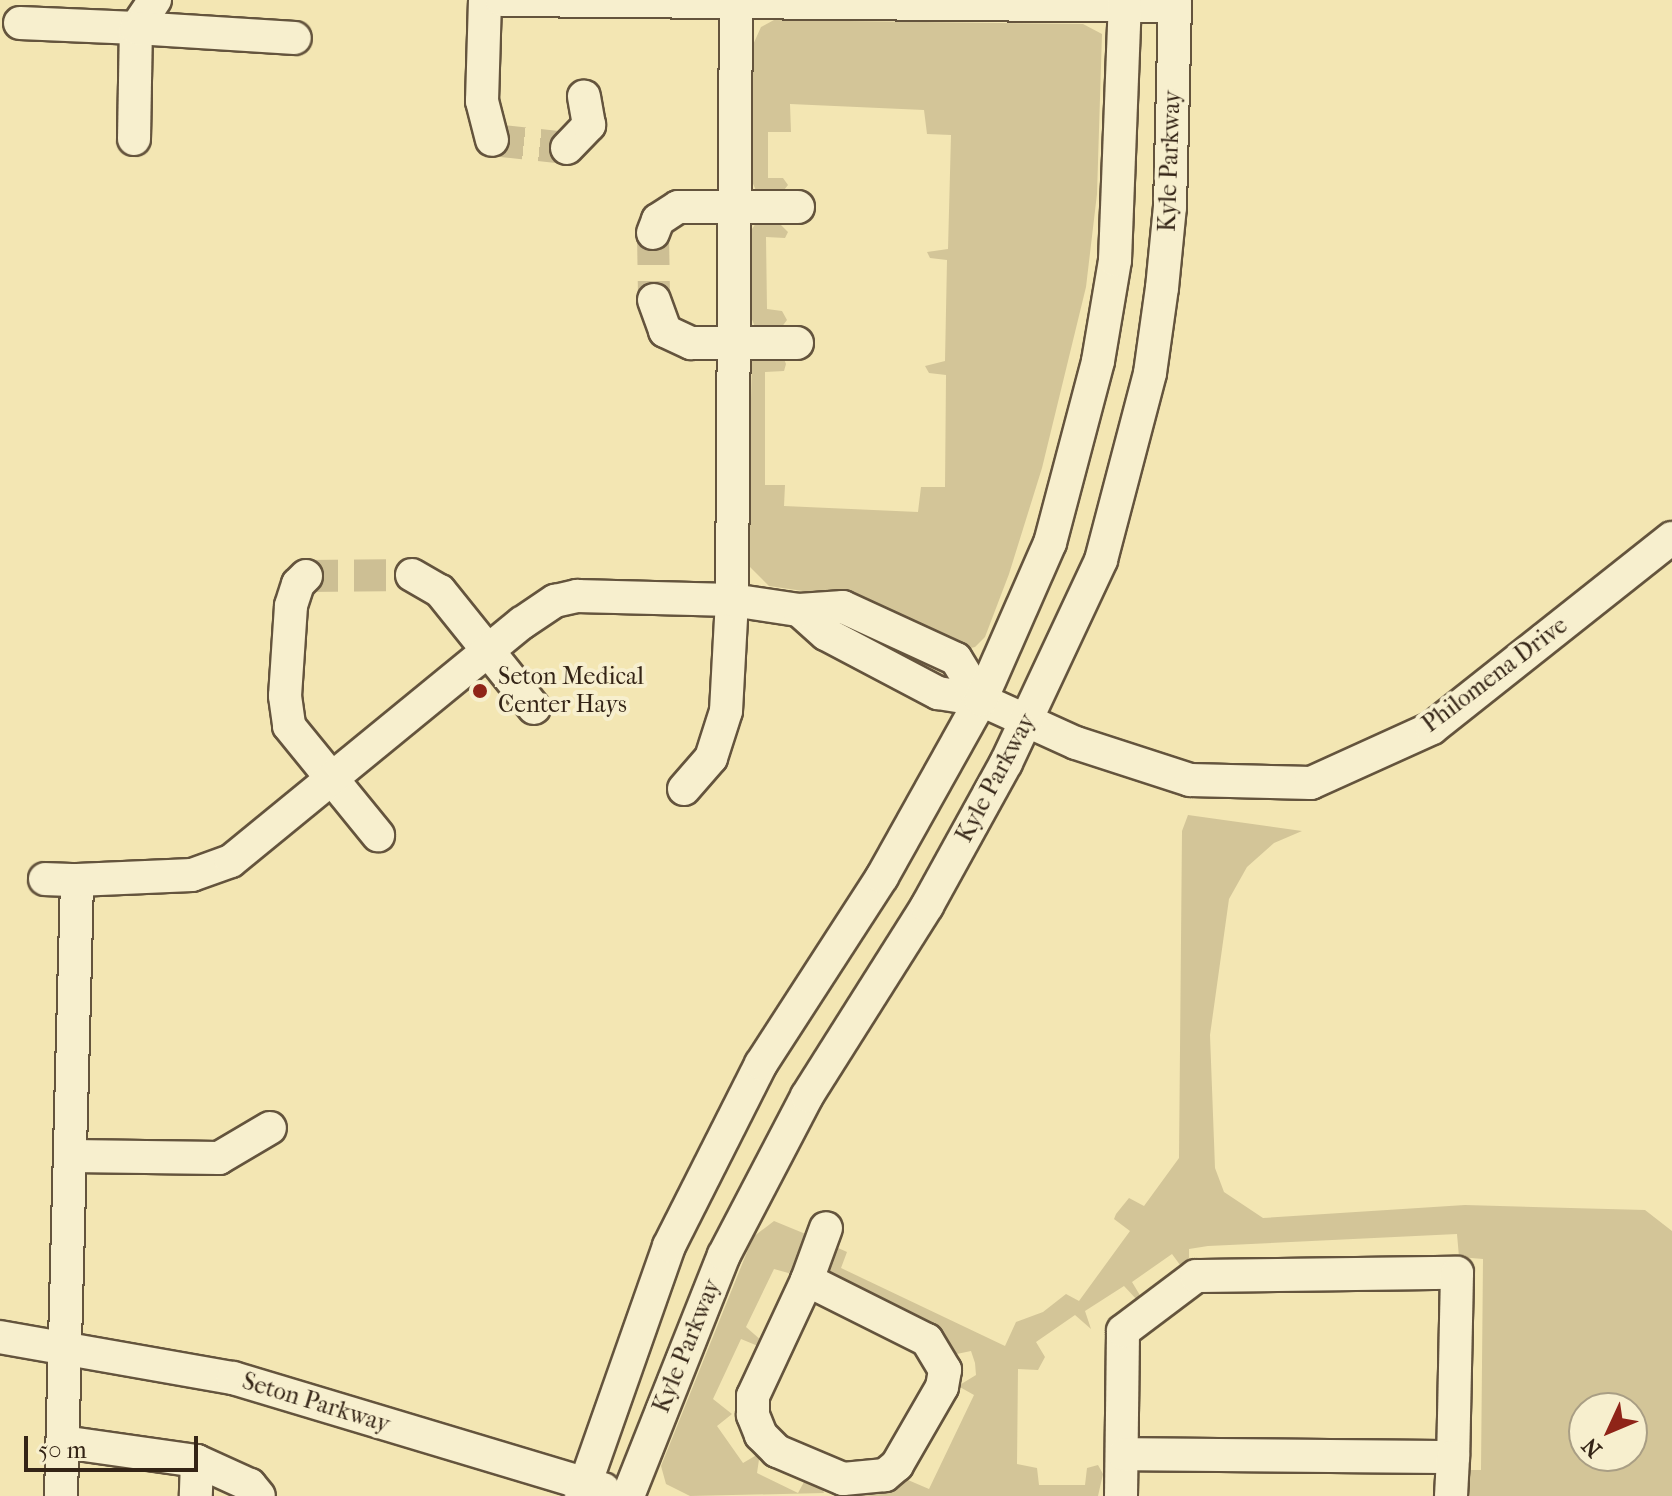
<!DOCTYPE html>
<html>
<head>
<meta charset="utf-8">
<style>
	body { margin:0 }
	#map { position:relative; width:1672px; height:1496px; overflow:hidden; background:#f3e6b3; font-family:"IM FELL French Canon",serif }
	div>[style] { position:absolute }
	.green>* { inset:0; background:#d3c598 }
	.minor-tunnel>* { height:32px; margin-top:-16px; transform-origin:0; background:repeating-linear-gradient(90deg,#cdbf94 0 32px,transparent 0 48px) }
	.roads { filter:drop-shadow(2px 0 #64543d) drop-shadow(-2px 0 #64543d) drop-shadow(0 2px #64543d) drop-shadow(0 -2px #64543d) }
	.minor>* { height:32px; margin:-16px; padding:0 16px; transform-origin:16px; border-radius:16px; background:#f7efce }
	.dots>* { width:22px; height:22px; translate:-50% -50%; box-sizing:border-box; border:4px solid #f7efce; border-radius:50% }
	span { translate:-50% -50%; white-space:nowrap; text-align:center; line-height:1.15; -webkit-text-stroke:8px #f7efce; paint-order:stroke }
	.street-label { font-size:24px; color:#342416 }
	.poi-label { font-size:24px; color:#342416 }
	.left { translate:0 -50%; text-align:left }
	.north { position:absolute; left:1568px; top:1392px; width:80px; height:80px; box-sizing:border-box; background:#f7efce; border:2px solid #a99e84; border-radius:50%; rotate:226deg; font-size:22px; font-weight:700; line-height:32px; text-align:center; color:#342416 }
	.north::after { content:''; display:block; margin:auto; width:28px; height:36px; background:#8f2418; clip-path:polygon(50% 0,100% 100%,50% 72%,0 100%) }
	.scale { position:absolute; left:24px; top:1436px; width:174px; height:36px; box-sizing:border-box; border:4px solid #342416; border-top:0; padding-left:10px; font-size:24px; line-height:28px; white-space:nowrap; color:#342416; -webkit-text-stroke:6px #f7efce; paint-order:stroke }
</style>
</head>
<body>
<div id="map">
	<div class="green">
		<i style="clip-path:polygon(774px 20px,1083px 24px,1102px 34px,1097px 194px,1086px 287px,1042px 468px,1009px 574px,985px 637px,975px 647px,962px 650px,823px 594px,769px 586px,747px 564px,752px 358px,784px 359px,786px 364px,784px 371px,765px 372px,765px 485px,785px 485px,784px 506px,918px 512px,921px 487px,945px 487px,946px 375px,929px 373px,925px 366px,945px 361px,947px 260px,930px 258px,927px 252px,948px 249px,951px 135px,927px 134px,924px 110px,790px 104px,791px 132px,768px 132px,768px 178px,783px 178px,788px 185px,780px 195px,758px 195px,750px 177px,752px 47px,761px 27px)"></i>
		<i style="clip-path:polygon(778px 222px,788px 232px,785px 238px,766px 237px,767px 309px,782px 311px,787px 320px,781px 328px,755px 327px,749px 312px,750px 232px,756px 223px)"></i>
		<i style="clip-path:polygon(evenodd,1188px 815px,1302px 831px,1274px 843px,1247px 867px,1229px 899px,1210px 1035px,1215px 1168px,1224px 1192px,1263px 1218px,1465px 1205px,1645px 1210px,1672px 1231px,1672px 1496px,1462px 1496px,1460px 1470px,1481px 1470px,1483px 1259px,1459px 1257px,1457px 1234px,1208px 1246px,1189px 1249px,1189px 1267px,1183px 1269px,1172px 1254px,1132px 1282px,1141px 1297px,1138px 1301px,1124px 1286px,1085px 1311px,1091px 1329px,1075px 1315px,1036px 1342px,1045px 1357px,1038px 1370px,1018px 1369px,1017px 1464px,1037px 1468px,1039px 1485px,1085px 1485px,1087px 1468px,1098px 1465px,1103px 1474px,1098px 1496px,859px 1496px,893px 1490px,908px 1480px,929px 1489px,974px 1395px,958px 1386px,976px 1375px,975px 1363px,971px 1351px,952px 1355px,823px 1280px,836px 1247px,847px 1252px,841px 1268px,1005px 1346px,1016px 1322px,1043px 1312px,1066px 1294px,1079px 1301px,1130px 1231px,1114px 1219px,1116px 1214px,1129px 1198px,1144px 1206px,1179px 1158px,1182px 831px,1188px 815px,1584px 1408px,1632px 1408px,1632px 1456px,1584px 1456px,1584px 1408px)"></i>
		<i style="clip-path:polygon(774px 1221px,808px 1235px,792px 1274px,774px 1269px,746px 1327px,762px 1341px,758px 1346px,741px 1339px,713px 1399px,732px 1414px,717px 1426px,743px 1463px,760px 1453px,757px 1473px,798px 1493px,805px 1480px,822px 1486px,824px 1493px,690px 1496px,666px 1484px,661px 1466px,753px 1237px)"></i>
	</div>
	<div class="minor-tunnel">
		<i style="left:492px;top:140px;width:75px;rotate:6.1deg"></i>
		<i style="left:653px;top:233px;width:67px;rotate:89.1deg"></i>
		<i style="left:306px;top:576px;width:106px;rotate:-0.5deg"></i>
	</div>
	<div class="roads">
		<div class="minor">
			<i style="left:485px;top:0;width:101px;rotate:91.7deg"></i>
			<i style="left:482px;top:101px;width:40px;rotate:75.6deg"></i>
			<i style="left:502px;top:0;width:673px;rotate:0.51deg"></i>
			<i style="left:20px;top:23px;width:116px;rotate:2.5deg"></i>
			<i style="left:136px;top:28px;width:34px;rotate:-56deg"></i>
			<i style="left:134px;top:139px;width:111px;rotate:-89deg"></i>
			<i style="left:136px;top:28px;width:159px;rotate:3.6deg"></i>
			<i style="left:567px;top:148px;width:32px;rotate:-46deg"></i>
			<i style="left:589px;top:125px;width:29px;rotate:-100deg"></i>
			<i style="left:653px;top:233px;width:14px;rotate:-69deg"></i>
			<i style="left:658px;top:220px;width:24px;rotate:-33deg"></i>
			<i style="left:678px;top:207px;width:120px"></i>
			<i style="left:654px;top:300px;width:33px;rotate:70deg"></i>
			<i style="left:665px;top:331px;width:29px;rotate:25deg"></i>
			<i style="left:691px;top:343px;width:106px"></i>
			<i style="left:412px;top:575px;width:32px;rotate:30deg"></i>
			<i style="left:440px;top:591px;width:150px;rotate:51.2deg"></i>
			<i style="left:306px;top:576px;width:11px;rotate:135deg"></i>
			<i style="left:298px;top:584px;width:23px;rotate:108deg"></i>
			<i style="left:291px;top:606px;width:90px;rotate:93.8deg"></i>
			<i style="left:285px;top:696px;width:30px;rotate:82deg"></i>
			<i style="left:289px;top:726px;width:141px;rotate:50.8deg"></i>
			<i style="left:799px;top:610px;width:36px;rotate:42deg"></i>
			<i style="left:826px;top:634px;width:127px;rotate:27.8deg"></i>
			<i style="left:938px;top:693px;width:44px;rotate:9.2deg"></i>
			<i style="left:981px;top:700px;width:104px;rotate:24.4deg"></i>
			<i style="left:1076px;top:743px;width:120px;rotate:18deg"></i>
			<i style="left:1190px;top:780px;width:121px;rotate:1.4deg"></i>
			<i style="left:1311px;top:783px;width:133px;rotate:-24.4deg"></i>
			<i style="left:1432px;top:728px;width:306px;rotate:-38.4deg"></i>
			<i style="left:684px;top:789px;width:41px;rotate:-48.9deg"></i>
			<i style="left:711px;top:758px;width:49px;rotate:-72.3deg"></i>
			<i style="left:726px;top:711px;width:111px;rotate:-86.9deg"></i>
			<i style="left:732px;top:600px;width:598px;rotate:-89.62deg"></i>
			<i style="left:45px;top:879px;width:32px;rotate:2deg"></i>
			<i style="left:72px;top:1156px;width:147px;rotate:0.8deg"></i>
			<i style="left:219px;top:1158px;width:59px;rotate:-30.5deg"></i>
			<i style="left:807px;top:1280px;width:134px;rotate:26.6deg"></i>
			<i style="left:927px;top:1340px;width:35px;rotate:59deg"></i>
			<i style="left:945px;top:1370px;width:17px;rotate:100deg"></i>
			<i style="left:942px;top:1387px;width:90px;rotate:120deg"></i>
			<i style="left:897px;top:1465px;width:16px;rotate:140deg"></i>
			<i style="left:885px;top:1475px;width:42px;rotate:174.6deg"></i>
			<i style="left:843px;top:1479px;width:72px;rotate:-157deg"></i>
			<i style="left:777px;top:1451px;width:23px;rotate:-135deg"></i>
			<i style="left:761px;top:1435px;width:22px;rotate:-112deg"></i>
			<i style="left:753px;top:1415px;width:19px;rotate:-90deg"></i>
			<i style="left:753px;top:1396px;width:128px;rotate:-65deg"></i>
			<i style="left:807px;top:1280px;width:55px;rotate:-69.9deg"></i>
			<i style="left:0;top:1337px;width:237px;rotate:10deg"></i>
			<i style="left:233px;top:1378px;width:387px;rotate:16.7deg"></i>
			<i style="left:63px;top:1442px;width:135px;rotate:8.1deg"></i>
			<i style="left:197px;top:1461px;width:35px;rotate:92deg"></i>
			<i style="left:197px;top:1461px;width:58px;rotate:24.4deg"></i>
			<i style="left:250px;top:1485px;width:14px;rotate:51deg"></i>
			<i style="left:61px;top:1496px;width:616px;rotate:-88.51deg"></i>
			<i style="left:77px;top:880px;width:115px;rotate:-2.5deg"></i>
			<i style="left:192px;top:875px;width:41px;rotate:-19.7deg"></i>
			<i style="left:231px;top:861px;width:376px;rotate:-39.3deg"></i>
			<i style="left:522px;top:623px;width:40px;rotate:-34deg"></i>
			<i style="left:555px;top:601px;width:23px;rotate:-13deg"></i>
			<i style="left:577px;top:596px;width:155px;rotate:1.5deg"></i>
			<i style="left:732px;top:600px;width:68px;rotate:8.5deg"></i>
			<i style="left:799px;top:610px;width:44px;rotate:-3.9deg"></i>
			<i style="left:843px;top:607px;width:124px;rotate:24.7deg"></i>
			<i style="left:956px;top:659px;width:48px;rotate:58.6deg"></i>
			<i style="left:581px;top:1496px;width:265px;rotate:-70.6deg"></i>
			<i style="left:669px;top:1246px;width:204px;rotate:-63.2deg"></i>
			<i style="left:761px;top:1064px;width:223px;rotate:-57.1deg"></i>
			<i style="left:882px;top:877px;width:203px;rotate:-60.8deg"></i>
			<i style="left:981px;top:700px;width:171px;rotate:-66.3deg"></i>
			<i style="left:1050px;top:543px;width:188px;rotate:-75.2deg"></i>
			<i style="left:1098px;top:361px;width:102px;rotate:-80.4deg"></i>
			<i style="left:1115px;top:260px;width:260px;rotate:-87.8deg"></i>
			<i style="left:628px;top:1496px;width:259px;rotate:-68.3deg"></i>
			<i style="left:724px;top:1255px;width:179px;rotate:-62.4deg"></i>
			<i style="left:807px;top:1096px;width:225px;rotate:-57.7deg"></i>
			<i style="left:927px;top:906px;width:163px;rotate:-61.1deg"></i>
			<i style="left:1006px;top:763px;width:224px;rotate:-64.9deg"></i>
			<i style="left:1101px;top:560px;width:193px;rotate:-75.3deg"></i>
			<i style="left:1150px;top:373px;width:86px;rotate:-82deg"></i>
			<i style="left:1162px;top:288px;width:81px;rotate:-84.4deg"></i>
			<i style="left:1170px;top:207px;width:207px;rotate:-88.6deg"></i>
			<i style="left:1121px;top:1496px;width:165px;rotate:-89.3deg"></i>
			<i style="left:1123px;top:1331px;width:91px;rotate:-37deg"></i>
			<i style="left:1196px;top:1276px;width:261px;rotate:-0.7deg"></i>
			<i style="left:1457px;top:1273px;width:184px;rotate:91.2deg"></i>
			<i style="left:1453px;top:1457px;width:329px;rotate:-179.5deg"></i>
			<i style="left:1451px;top:1496px;width:39px;rotate:-87deg"></i>
		</div>
	</div>
	<div class="dots">
		<i style="left:480px;top:691px;background:#8f2418"></i>
	</div>
	<div class="street-label">
		<span style="left:1170px;top:161px;rotate:-88deg">Kyle Parkway</span>
		<span style="left:1495px;top:675px;rotate:-37deg">Philomena Drive</span>
		<span style="left:996px;top:778px;rotate:-62deg">Kyle Parkway</span>
		<span style="left:687px;top:1346px;rotate:-68deg">Kyle Parkway</span>
		<span style="left:316px;top:1403px;rotate:17deg">Seton Parkway</span>
	</div>
	<div class="poi-label">
		<span class="left" style="left:498px;top:691px">Seton Medical<br>Center Hays</span>
	</div>
	<div class="north">N</div>
	<div class="scale">50 m</div>
</div>
</body>
</html>
